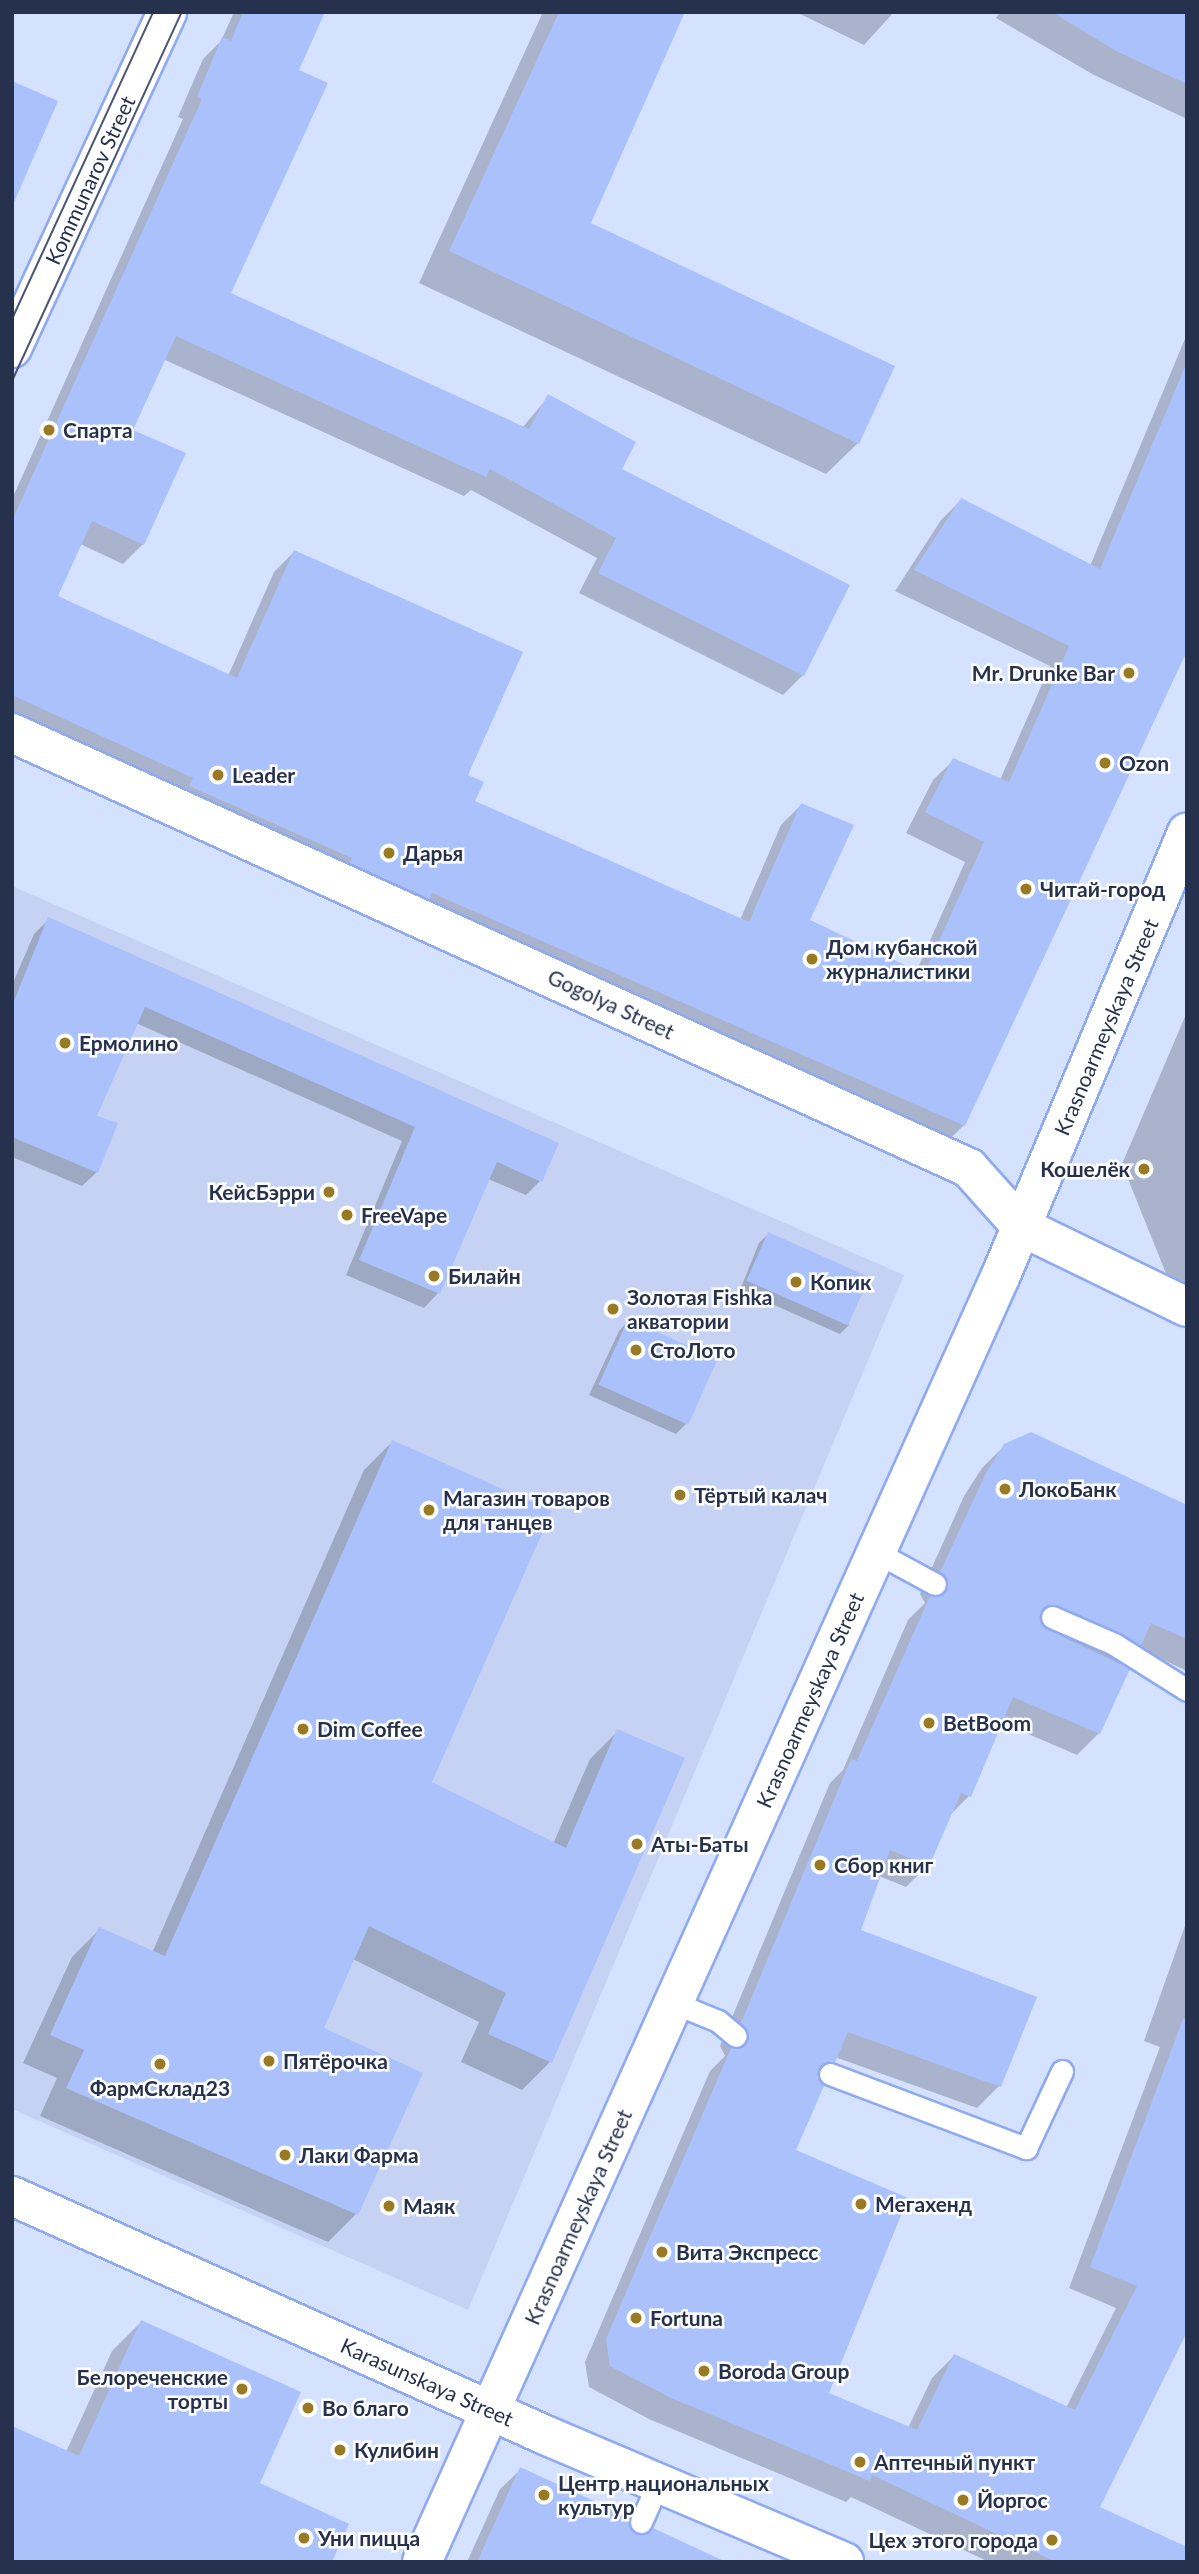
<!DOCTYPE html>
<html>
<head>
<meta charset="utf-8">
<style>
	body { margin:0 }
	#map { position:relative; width:1199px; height:2574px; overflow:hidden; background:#d4e1ff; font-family:Lato,sans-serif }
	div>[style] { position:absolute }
	.built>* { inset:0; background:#c5d2f3 }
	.shadow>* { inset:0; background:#0003 }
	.building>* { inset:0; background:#abc1fc; transform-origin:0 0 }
	.roads { filter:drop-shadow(2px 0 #8faaf1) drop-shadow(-2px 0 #8faaf1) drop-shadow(0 2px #8faaf1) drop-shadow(0 -2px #8faaf1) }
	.service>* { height:21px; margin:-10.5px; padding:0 10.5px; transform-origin:10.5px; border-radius:10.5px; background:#fff }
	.minor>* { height:38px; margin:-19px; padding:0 19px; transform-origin:19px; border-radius:19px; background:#fff }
	.tertiary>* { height:38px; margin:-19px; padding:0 19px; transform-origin:19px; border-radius:19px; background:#fff }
	.tram>* { height:2px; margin:-1px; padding:0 1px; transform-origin:1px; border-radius:1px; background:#4b5673 }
	.dots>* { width:19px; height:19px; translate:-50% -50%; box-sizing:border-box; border:4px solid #fff; border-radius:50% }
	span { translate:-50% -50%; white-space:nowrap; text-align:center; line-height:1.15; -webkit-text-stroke:5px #fff; paint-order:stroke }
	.street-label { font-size:21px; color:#26314e }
	.poi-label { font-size:21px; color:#26314e; font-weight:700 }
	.left { translate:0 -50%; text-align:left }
	.right { translate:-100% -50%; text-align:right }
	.frame { position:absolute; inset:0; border:14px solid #26314e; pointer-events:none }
</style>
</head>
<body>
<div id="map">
	<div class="built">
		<i style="clip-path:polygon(12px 886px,904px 1275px,468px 2310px,12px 2109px)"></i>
	</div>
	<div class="shadow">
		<i style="clip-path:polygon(234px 12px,323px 12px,297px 71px,229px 294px,522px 428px,549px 396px,803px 675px,783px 695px,579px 593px,597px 558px,471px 490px,464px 496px,163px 359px,131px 430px,143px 544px,123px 564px,80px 544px,56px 597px,228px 676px,274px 572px,294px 552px,466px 776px,472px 802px,740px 920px,781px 825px,801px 805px,807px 921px,916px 972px,965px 862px,906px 833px,933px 780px,954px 760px,1000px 780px,1050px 666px,895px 591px,941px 520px,961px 500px,1090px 566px,1187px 334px,1187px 639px,964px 1125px,944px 1145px,12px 724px,12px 499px,183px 119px,178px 117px,203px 59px,221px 41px)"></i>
		<i style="clip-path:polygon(543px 12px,684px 12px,589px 223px,858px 443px,826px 474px,419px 283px)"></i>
		<i style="clip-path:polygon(796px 12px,894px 12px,864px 45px)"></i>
		<i style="clip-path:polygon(1000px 12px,1187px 12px,1187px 119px,1094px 75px,996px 18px)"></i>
		<i style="clip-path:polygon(49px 919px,540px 1181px,526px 1195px,488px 1179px,438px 1293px,424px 1308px,346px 1275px,402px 1141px,136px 1023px,95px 1117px,97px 1172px,82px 1186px,12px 1157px,12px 985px,34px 934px)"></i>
		<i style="clip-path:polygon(1187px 1012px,1187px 1285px,1167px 1276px,1122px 1164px)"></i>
		<i style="clip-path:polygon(768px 1234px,849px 1325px,840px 1334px,740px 1290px,759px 1243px)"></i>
		<i style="clip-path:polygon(628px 1321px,686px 1424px,676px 1434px,589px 1395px,619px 1331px)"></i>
		<i style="clip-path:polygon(392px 1442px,430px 1783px,553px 1844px,590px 1759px,618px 1731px,682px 1759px,550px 2062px,522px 2090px,461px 2062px,479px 2022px,353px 1959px,322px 2029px,356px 2214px,328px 2242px,40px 2116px,57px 2078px,23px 2063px,72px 1957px,100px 1929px,152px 1953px,364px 1470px)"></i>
		<i style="clip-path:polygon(1005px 1445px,1187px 1507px,1187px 1671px,1136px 1647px,1118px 1666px,1099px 1733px,1077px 1755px,1000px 1722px,969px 1796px,949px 1816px,928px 1865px,906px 1887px,879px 1876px,859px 1931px,999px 2086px,977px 2108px,835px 2057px,816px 2078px,794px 2151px,827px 2394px,908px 2428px,932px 2378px,954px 2356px,1066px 2408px,1116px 2308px,1069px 2288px,1160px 2047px,1144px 2041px,1187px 1920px,1187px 2328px,1098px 2508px,1187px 2562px,989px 2562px,851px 2497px,846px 2502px,649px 2419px,589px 2387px,585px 2362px,710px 2071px,725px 2056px,720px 2046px,830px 1783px,843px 1770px,908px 1620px,925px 1603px,920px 1594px,964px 1496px,982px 1468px)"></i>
		<i style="clip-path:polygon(141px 2322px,257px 2484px,330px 2562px,66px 2452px,112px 2351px)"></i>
		<i style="clip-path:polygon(521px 2469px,634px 2535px,723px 2562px,467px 2562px,500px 2489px)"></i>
	</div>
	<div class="building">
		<i style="clip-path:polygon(243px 12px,325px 12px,299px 70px,328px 83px,231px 293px,529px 429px,548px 394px,636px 442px,622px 469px,850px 585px,804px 676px,598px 573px,616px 538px,490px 469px,486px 477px,176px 336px,133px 430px,186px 453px,144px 545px,92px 521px,58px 596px,237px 678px,294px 550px,523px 652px,468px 775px,484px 782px,475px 801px,749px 922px,801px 803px,854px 825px,810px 920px,924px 974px,984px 842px,925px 812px,953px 758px,1009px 782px,1069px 646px,914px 570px,961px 498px,1100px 569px,1187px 362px,1187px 651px,965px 1126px,432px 893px,430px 899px,350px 863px,352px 858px,189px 786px,193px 778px,12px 695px,12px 521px,202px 99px,197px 97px,222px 37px,231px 41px)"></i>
		<i style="clip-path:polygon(559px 12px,685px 12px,591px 223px,895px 366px,859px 444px,449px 251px)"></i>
		<i style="clip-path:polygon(1052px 12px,1187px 12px,1187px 84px,1118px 52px)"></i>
		<i style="clip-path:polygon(12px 81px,58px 101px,12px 207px)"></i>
		<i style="clip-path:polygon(48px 917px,559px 1143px,542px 1182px,497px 1162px,440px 1294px,359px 1260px,415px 1127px,145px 1007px,97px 1116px,118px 1123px,98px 1173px,12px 1137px,12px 1006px)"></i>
		<i style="left:768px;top:1232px;width:111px;height:53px;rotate:24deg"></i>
		<i style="left:628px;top:1319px;width:98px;height:72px;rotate:24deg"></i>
		<i style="clip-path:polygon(1031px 1432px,1187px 1505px,1187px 1639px,1151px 1623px,1141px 1645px,1057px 1605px,1045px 1606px,1039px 1618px,1046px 1629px,1130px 1669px,1100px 1734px,1013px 1697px,971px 1797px,961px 1793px,929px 1866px,890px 1850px,861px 1930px,1037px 1997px,1001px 2087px,848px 2032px,835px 2062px,827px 2061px,818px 2069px,817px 2077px,824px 2086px,796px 2150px,908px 2198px,829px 2393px,917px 2430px,954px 2354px,1075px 2410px,1137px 2286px,1090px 2267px,1183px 2019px,1187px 2019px,1187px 2332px,1100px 2507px,1187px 2547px,1187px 2562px,1056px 2562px,872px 2475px,870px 2481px,671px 2398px,610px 2366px,606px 2339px,731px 2048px,741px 2048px,749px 2039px,741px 2023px,851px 1759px,857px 1761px,930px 1596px,941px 1595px,947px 1590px,946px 1578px,940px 1572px,986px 1473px,1004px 1444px)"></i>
		<i style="clip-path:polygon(392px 1440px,552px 1511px,432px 1782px,566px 1848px,617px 1729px,685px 1758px,552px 2063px,488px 2034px,506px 1993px,369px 1926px,324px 2028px,423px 2073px,358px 2215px,66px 2088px,84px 2050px,50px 2035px,99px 1927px,165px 1956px)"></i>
		<i style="clip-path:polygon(141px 2320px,301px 2392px,260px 2483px,349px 2524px,332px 2562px,12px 2562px,12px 2426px,79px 2456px)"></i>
		<i style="clip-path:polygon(520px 2467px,629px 2517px,635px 2534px,643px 2535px,653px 2528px,726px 2562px,477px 2562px)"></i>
	</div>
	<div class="roads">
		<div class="service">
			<i style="left:876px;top:1552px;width:67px;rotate:28.5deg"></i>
			<i style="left:1052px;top:1617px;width:68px;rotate:23.5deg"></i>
			<i style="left:1114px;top:1644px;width:86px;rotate:32.2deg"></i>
			<i style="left:674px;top:2003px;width:48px;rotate:22.2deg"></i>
			<i style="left:718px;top:2021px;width:23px;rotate:40deg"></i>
			<i style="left:830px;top:2074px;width:210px;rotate:20.7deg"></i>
			<i style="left:1026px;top:2148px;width:85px;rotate:-64.9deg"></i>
			<i style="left:641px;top:2522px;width:43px;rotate:-66.4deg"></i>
		</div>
		<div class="minor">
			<i style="left:12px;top:348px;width:370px;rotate:-65.2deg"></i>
			<i style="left:12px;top:733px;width:1051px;rotate:24.44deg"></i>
			<i style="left:969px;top:1168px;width:79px;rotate:48.1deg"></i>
			<i style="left:1022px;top:1227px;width:183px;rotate:25.9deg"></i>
		</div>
		<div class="tertiary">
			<i style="left:12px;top:2196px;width:584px;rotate:24.15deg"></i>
			<i style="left:545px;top:2435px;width:325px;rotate:23deg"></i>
			<i style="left:422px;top:2562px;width:1411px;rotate:-65.78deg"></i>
			<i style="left:1001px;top:1275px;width:480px;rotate:-67.2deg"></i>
		</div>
	</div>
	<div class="tram">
		<i style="left:12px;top:319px;width:338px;rotate:-65.3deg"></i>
		<i style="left:12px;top:381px;width:406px;rotate:-65.3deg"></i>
	</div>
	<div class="dots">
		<i style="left:49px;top:430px;background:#997a23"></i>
		<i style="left:1129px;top:673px;background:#997a23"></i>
		<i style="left:1105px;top:763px;background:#997a23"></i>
		<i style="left:218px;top:775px;background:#997a23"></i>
		<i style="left:389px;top:853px;background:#997a23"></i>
		<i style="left:1026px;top:889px;background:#997a23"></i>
		<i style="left:812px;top:959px;background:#997a23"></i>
		<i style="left:65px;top:1043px;background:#997a23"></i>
		<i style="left:1144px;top:1169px;background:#997a23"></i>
		<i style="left:329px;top:1192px;background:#997a23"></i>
		<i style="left:347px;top:1215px;background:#997a23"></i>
		<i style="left:434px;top:1276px;background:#997a23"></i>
		<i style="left:796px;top:1282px;background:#997a23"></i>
		<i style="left:613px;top:1309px;background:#997a23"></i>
		<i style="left:636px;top:1350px;background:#997a23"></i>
		<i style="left:1005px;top:1489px;background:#997a23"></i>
		<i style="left:680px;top:1495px;background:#997a23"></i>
		<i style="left:429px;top:1510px;background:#997a23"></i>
		<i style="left:929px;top:1723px;background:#997a23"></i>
		<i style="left:303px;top:1729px;background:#997a23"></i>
		<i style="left:637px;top:1844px;background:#997a23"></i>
		<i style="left:820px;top:1865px;background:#997a23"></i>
		<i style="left:269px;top:2061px;background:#997a23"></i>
		<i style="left:160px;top:2064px;background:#997a23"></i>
		<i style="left:285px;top:2155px;background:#997a23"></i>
		<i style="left:861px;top:2204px;background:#997a23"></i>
		<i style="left:389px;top:2206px;background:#997a23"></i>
		<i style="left:662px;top:2252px;background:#997a23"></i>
		<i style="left:636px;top:2318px;background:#997a23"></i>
		<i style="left:704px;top:2371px;background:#997a23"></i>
		<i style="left:242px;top:2389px;background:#997a23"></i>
		<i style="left:308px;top:2408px;background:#997a23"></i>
		<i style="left:340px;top:2450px;background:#997a23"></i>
		<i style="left:860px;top:2462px;background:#997a23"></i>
		<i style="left:544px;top:2495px;background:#997a23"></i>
		<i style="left:963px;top:2500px;background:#997a23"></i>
		<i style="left:304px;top:2538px;background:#997a23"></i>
		<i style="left:1052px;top:2540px;background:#997a23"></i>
	</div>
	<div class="street-label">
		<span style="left:90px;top:180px;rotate:-65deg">Kommunarov Street</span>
		<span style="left:611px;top:1004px;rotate:25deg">Gogolya Street</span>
		<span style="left:1106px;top:1027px;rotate:-67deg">Krasnoarmeyskaya Street</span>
		<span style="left:810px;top:1700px;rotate:-66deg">Krasnoarmeyskaya Street</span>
		<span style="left:578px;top:2217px;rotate:-66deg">Krasnoarmeyskaya Street</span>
		<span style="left:427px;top:2382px;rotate:24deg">Karasunskaya Street</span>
	</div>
	<div class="poi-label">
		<span class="left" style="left:63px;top:430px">Спарта</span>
		<span class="right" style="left:1115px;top:673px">Mr. Drunke Bar</span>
		<span class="left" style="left:1119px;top:763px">Ozon</span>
		<span class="left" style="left:232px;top:775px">Leader</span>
		<span class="left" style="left:403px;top:853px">Дарья</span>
		<span class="left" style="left:1040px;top:889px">Читай-город</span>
		<span class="left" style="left:826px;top:959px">Дом кубанской<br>журналистики</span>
		<span class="left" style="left:79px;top:1043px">Ермолино</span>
		<span class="right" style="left:1130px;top:1169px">Кошелёк</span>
		<span class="right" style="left:315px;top:1192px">КейсБэрри</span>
		<span class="left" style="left:361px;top:1215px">FreeVape</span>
		<span class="left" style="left:448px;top:1276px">Билайн</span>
		<span class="left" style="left:810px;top:1282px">Копик</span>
		<span class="left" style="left:627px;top:1309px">Золотая Fishka<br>акватории</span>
		<span class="left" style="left:650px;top:1350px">СтоЛото</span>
		<span class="left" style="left:1019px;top:1489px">ЛокоБанк</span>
		<span class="left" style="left:694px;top:1495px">Тёртый калач</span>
		<span class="left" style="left:443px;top:1510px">Магазин товаров<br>для танцев</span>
		<span class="left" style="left:943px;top:1723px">BetBoom</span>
		<span class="left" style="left:317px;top:1729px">Dim Coffee</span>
		<span class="left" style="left:651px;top:1844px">Аты-Баты</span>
		<span class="left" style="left:834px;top:1865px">Сбор книг</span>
		<span class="left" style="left:283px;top:2061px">Пятёрочка</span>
		<span style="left:160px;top:2088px">ФармСклад23</span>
		<span class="left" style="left:299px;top:2155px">Лаки Фарма</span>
		<span class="left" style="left:875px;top:2204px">Мегахенд</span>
		<span class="left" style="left:403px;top:2206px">Маяк</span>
		<span class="left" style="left:676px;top:2252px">Вита Экспресс</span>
		<span class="left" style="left:650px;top:2318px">Fortuna</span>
		<span class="left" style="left:718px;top:2371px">Boroda Group</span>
		<span class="right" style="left:228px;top:2389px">Белореченские<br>торты</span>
		<span class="left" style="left:322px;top:2408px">Во благо</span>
		<span class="left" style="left:354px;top:2450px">Кулибин</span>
		<span class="left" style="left:874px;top:2462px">Аптечный пункт</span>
		<span class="left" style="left:558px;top:2495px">Центр национальных<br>культур</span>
		<span class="left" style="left:977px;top:2500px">Йоргос</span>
		<span class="left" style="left:318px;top:2538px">Уни пицца</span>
		<span class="right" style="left:1038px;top:2540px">Цех этого города</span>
	</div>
	<div class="frame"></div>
</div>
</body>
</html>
